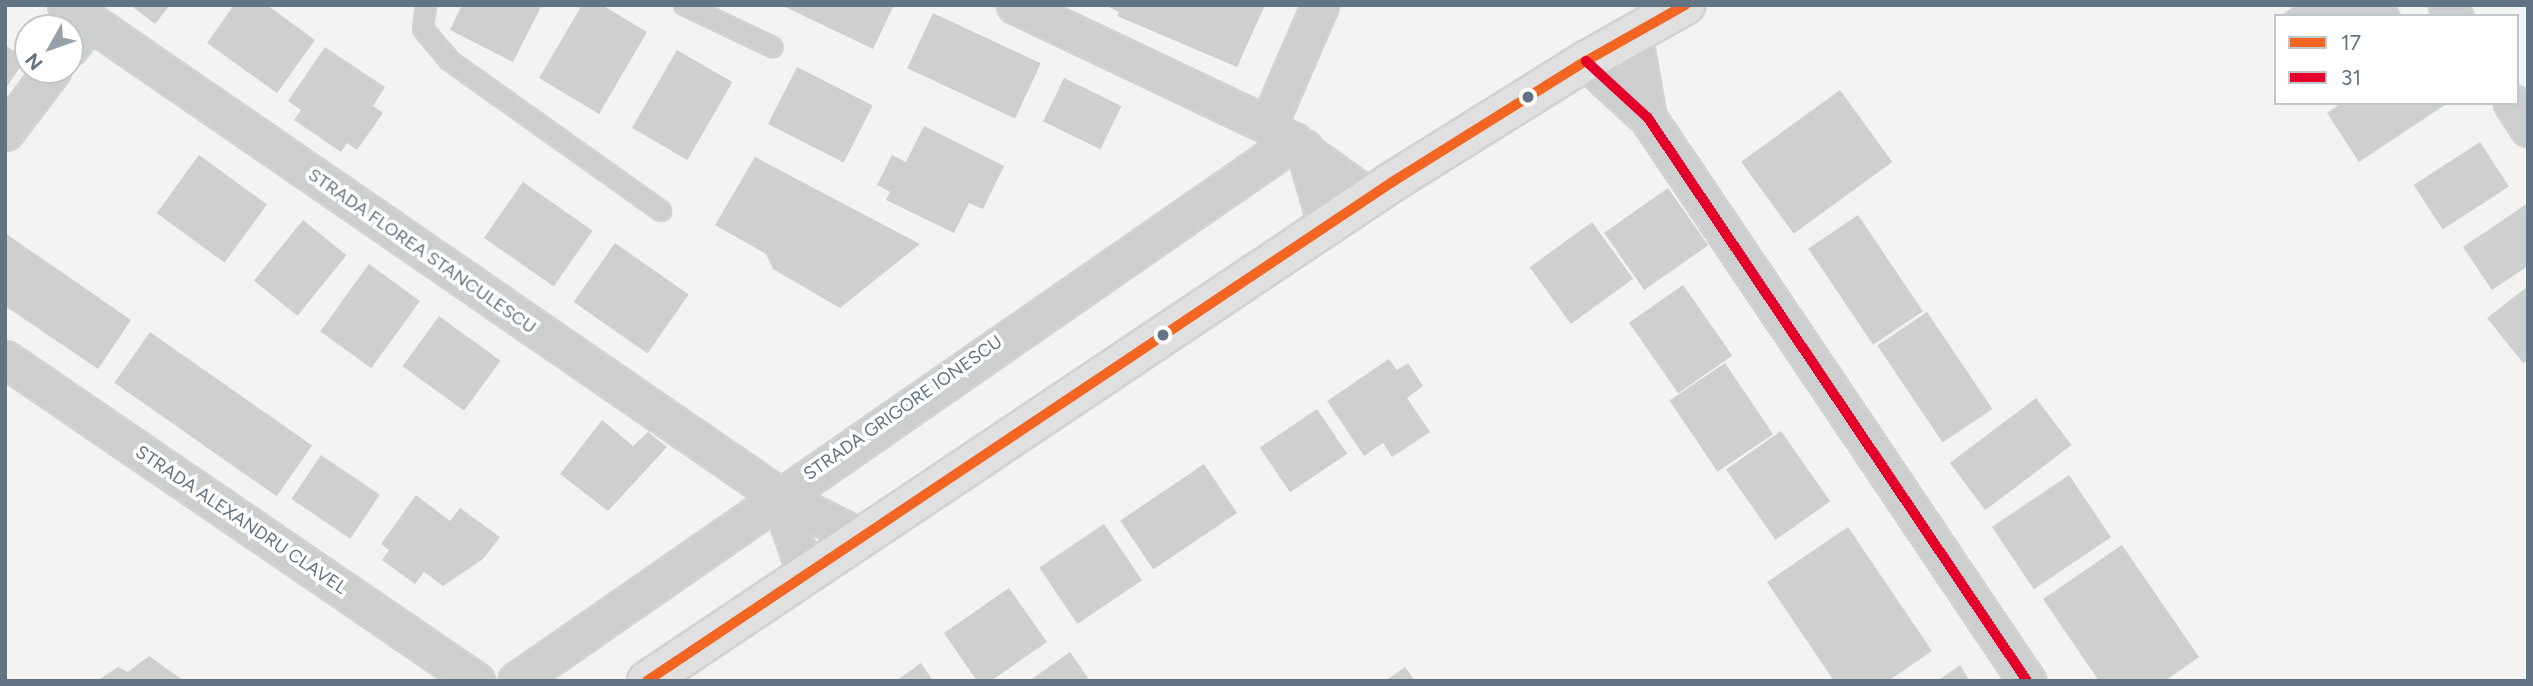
<!DOCTYPE html>
<html>
<head>
<meta charset="utf-8">
<style>
	body { margin:0 }
	#map { position:relative; width:2533px; height:686px; overflow:hidden; background:#f3f4f1; font-family:Figtree,sans-serif }
	div>[style] { position:absolute }
	.building>* { inset:0; background:#ced0d0; transform-origin:0 0 }
	.roads { filter:drop-shadow(2px 0 #d1d2d2) drop-shadow(-2px 0 #d1d2d2) drop-shadow(0 2px #d1d2d2) drop-shadow(0 -2px #d1d2d2) }
	.lane>* { height:18px; margin:-9px; padding:0 9px; transform-origin:9px; border-radius:9px; background:#cdcece }
	.street>* { height:35px; margin:-17.5px; padding:0 17.5px; transform-origin:17.5px; border-radius:17.5px; background:#cdcece }
	.secondary>* { height:38px; margin:-19px; padding:0 19px; transform-origin:19px; border-radius:19px; background:#e0e0e1 }
	.bus-1>* { height:10px; margin:-5px; padding:0 5px; transform-origin:5px; border-radius:5px; background:#f26522 }
	.bus-2>* { height:10px; margin:-5px; padding:0 5px; transform-origin:5px; border-radius:5px; background:#e4002b }
	.dots>* { width:19px; height:19px; translate:-50% -50%; box-sizing:border-box; border:4px solid #fff; border-radius:50% }
	span { translate:-50% -50%; white-space:nowrap; text-align:center; line-height:1.15; -webkit-text-stroke:7px #fff; paint-order:stroke }
	.street-label { font-size:18px; color:#627383 }
	.frame { position:absolute; inset:0; border:7px solid #627383; pointer-events:none }
	.legend { position:absolute; left:2274px; top:14px; width:245px; height:91px; box-sizing:border-box; background:#fff; border:2px solid #c0c7cd; margin:0; padding:9px 12px; list-style:none; font-size:21px; color:#627383 }
	.legend li { display:flex; align-items:center; gap:14px; height:35px }
	.legend b { width:35px; border:2px solid #c0c7cd }
	.north { position:absolute; left:14px; top:14px; width:70px; height:70px; box-sizing:border-box; background:#fff; border:2px solid #c0c7cd; border-radius:50%; rotate:230deg; font-size:19px; font-weight:700; line-height:28px; text-align:center; color:#627383 }
	.north::after { content:''; display:block; margin:auto; width:24px; height:32px; background:#95a0aa; clip-path:polygon(50% 0,100% 100%,50% 72%,0 100%) }
</style>
</head>
<body>
<div id="map">
	<div class="building">
		<i style="clip-path:polygon(130px 5px,170px 5px,155px 24px)"></i>
		<i style="clip-path:polygon(234px 5px,267px 5px,315px 40px,277px 93px,207px 43px)"></i>
		<i style="clip-path:polygon(462px 5px,542px 5px,513px 62px,450px 30px)"></i>
		<i style="clip-path:polygon(582px 5px,602px 5px,647px 32px,599px 114px,539px 78px)"></i>
		<i style="clip-path:polygon(781px 5px,894px 5px,873px 49px)"></i>
		<i style="clip-path:polygon(1104px 5px,1265px 5px,1237px 67px,1117px 16px,1119px 12px)"></i>
		<i style="clip-path:polygon(2296px 5px,2396px 5px,2402px 16px,2280px 16px)"></i>
		<i style="left:933px;top:13px;width:119px;height:61px;rotate:25deg"></i>
		<i style="clip-path:polygon(5px 45px,26px 59px,5px 89px)"></i>
		<i style="clip-path:polygon(325px 47px,385px 87px,373px 106px,383px 113px,357px 150px,347px 143px,341px 152px,294px 120px,301px 110px,288px 101px)"></i>
		<i style="left:677px;top:50px;width:64px;height:90px;rotate:30deg"></i>
		<i style="left:797px;top:67px;width:85px;height:64px;rotate:27deg"></i>
		<i style="left:1064px;top:78px;width:64px;height:48px;rotate:26deg"></i>
		<i style="left:1840px;top:90px;width:89px;height:122px;rotate:54deg"></i>
		<i style="clip-path:polygon(2342px 103px,2448px 103px,2359px 162px,2327px 113px)"></i>
		<i style="clip-path:polygon(924px 126px,1004px 166px,983px 209px,969px 203px,954px 233px,886px 200px,890px 192px,877px 185px,892px 155px,906px 162px)"></i>
		<i style="left:2480px;top:142px;width:53px;height:79px;rotate:57deg"></i>
		<i style="left:199px;top:155px;width:84px;height:72px;rotate:36deg"></i>
		<i style="clip-path:polygon(755px 157px,920px 244px,840px 308px,773px 269px,766px 254px,715px 225px)"></i>
		<i style="left:523px;top:182px;width:85px;height:68px;rotate:35deg"></i>
		<i style="left:1668px;top:188px;width:70px;height:78px;rotate:55deg"></i>
		<i style="clip-path:polygon(2528px 203px,2528px 266px,2492px 290px,2463px 247px)"></i>
		<i style="left:1858px;top:215px;width:116px;height:60px;rotate:56deg"></i>
		<i style="left:303px;top:220px;width:56px;height:78px;rotate:39deg"></i>
		<i style="left:1592px;top:222px;width:70px;height:77px;rotate:54deg"></i>
		<i style="clip-path:polygon(5px 233px,131px 320px,98px 369px,5px 306px)"></i>
		<i style="left:615px;top:243px;width:90px;height:72px;rotate:35deg"></i>
		<i style="left:369px;top:264px;width:63px;height:83px;rotate:36deg"></i>
		<i style="left:1683px;top:285px;width:86px;height:66px;rotate:55deg"></i>
		<i style="clip-path:polygon(2528px 286px,2528px 360px,2523px 363px,2487px 318px)"></i>
		<i style="left:1927px;top:312px;width:117px;height:60px;rotate:56deg"></i>
		<i style="left:439px;top:316px;width:76px;height:62px;rotate:36deg"></i>
		<i style="left:150px;top:332px;width:198px;height:62px;rotate:35deg"></i>
		<i style="clip-path:polygon(1389px 359px,1397px 370px,1408px 363px,1423px 386px,1407px 398px,1430px 432px,1392px 457px,1383px 443px,1364px 456px,1327px 401px)"></i>
		<i style="left:1725px;top:363px;width:86px;height:67px;rotate:56deg"></i>
		<i style="left:2036px;top:398px;width:59px;height:108px;rotate:53deg"></i>
		<i style="left:1317px;top:409px;width:54px;height:69px;rotate:56deg"></i>
		<i style="clip-path:polygon(602px 420px,633px 446px,648px 432px,667px 447px,608px 511px,560px 474px)"></i>
		<i style="left:1781px;top:431px;width:86px;height:67px;rotate:55deg"></i>
		<i style="left:321px;top:455px;width:71px;height:53px;rotate:34deg"></i>
		<i style="left:1204px;top:464px;width:59px;height:101px;rotate:56deg"></i>
		<i style="left:2069px;top:475px;width:75px;height:93px;rotate:56deg"></i>
		<i style="clip-path:polygon(416px 495px,450px 521px,460px 508px,500px 537px,483px 559px,443px 586px,424px 572px,415px 584px,382px 560px,389px 550px,381px 544px)"></i>
		<i style="left:1104px;top:524px;width:68px;height:78px;rotate:56deg"></i>
		<i style="clip-path:polygon(1848px 527px,1932px 651px,1888px 681px,1834px 681px,1767px 582px)"></i>
		<i style="clip-path:polygon(2122px 545px,2199px 657px,2165px 681px,2099px 681px,2043px 599px)"></i>
		<i style="clip-path:polygon(1009px 588px,1047px 642px,991px 681px,977px 681px,944px 633px)"></i>
		<i style="clip-path:polygon(1070px 652px,1090px 681px,1029px 681px)"></i>
		<i style="clip-path:polygon(149px 656px,184px 681px,97px 681px,118px 667px,128px 672px)"></i>
		<i style="clip-path:polygon(921px 663px,933px 681px,896px 681px)"></i>
		<i style="clip-path:polygon(1960px 665px,1970px 681px,1937px 681px)"></i>
		<i style="clip-path:polygon(1405px 667px,1415px 681px,1385px 681px)"></i>
	</div>
	<div class="roads">
		<div class="lane">
			<i style="left:426px;top:5px;width:24px;rotate:97deg"></i>
			<i style="left:423px;top:29px;width:42px;rotate:49.8deg"></i>
			<i style="left:450px;top:61px;width:259px;rotate:35.4deg"></i>
			<i style="left:684px;top:5px;width:98px;rotate:25.5deg"></i>
		</div>
		<div class="street">
			<i style="left:66px;top:5px;width:866px;rotate:34.55deg"></i>
			<i style="left:779px;top:496px;width:92px;rotate:27.1deg"></i>
			<i style="left:1015px;top:5px;width:280px;rotate:25.4deg"></i>
			<i style="left:1268px;top:125px;width:124px;rotate:35.5deg"></i>
			<i style="left:2447px;top:5px;width:13px;rotate:58deg"></i>
			<i style="left:1633px;top:33px;width:86px;rotate:80deg"></i>
			<i style="left:70px;top:47px;width:31px;rotate:-53deg"></i>
			<i style="left:1586px;top:61px;width:84px;rotate:42.6deg"></i>
			<i style="left:1648px;top:118px;width:679px;rotate:56.05deg"></i>
			<i style="left:2512px;top:103px;width:30px;rotate:57deg"></i>
			<i style="left:1268px;top:125px;width:131px;rotate:-66.6deg"></i>
			<i style="left:5px;top:132px;width:78px;rotate:-52.8deg"></i>
			<i style="left:1304px;top:148px;width:81px;rotate:73.6deg"></i>
			<i style="left:5px;top:359px;width:571px;rotate:34.36deg"></i>
			<i style="left:779px;top:496px;width:83px;rotate:71.1deg"></i>
			<i style="left:516px;top:681px;width:947px;rotate:-34.76deg"></i>
		</div>
		<div class="secondary">
			<i style="left:647px;top:681px;width:897px;rotate:-33.81deg"></i>
			<i style="left:1392px;top:182px;width:229px;rotate:-32deg"></i>
			<i style="left:1586px;top:61px;width:114px;rotate:-29.5deg"></i>
		</div>
	</div>
	<div class="bus-1">
		<i style="left:647px;top:681px;width:897px;rotate:-33.81deg"></i>
		<i style="left:1392px;top:182px;width:229px;rotate:-32deg"></i>
		<i style="left:1586px;top:61px;width:114px;rotate:-29.5deg"></i>
	</div>
	<div class="bus-2">
		<i style="left:1586px;top:61px;width:84px;rotate:42.6deg"></i>
		<i style="left:1648px;top:118px;width:679px;rotate:56.05deg"></i>
	</div>
	<div class="dots">
		<i style="left:1528px;top:97px;background:#627383"></i>
		<i style="left:1163px;top:335px;background:#627383"></i>
	</div>
	<div class="street-label">
		<span style="left:422px;top:251px;rotate:35deg">STRADA FLOREA STANCULESCU</span>
		<span style="left:903px;top:408px;rotate:-35deg">STRADA GRIGORE IONESCU</span>
		<span style="left:241px;top:520px;rotate:34deg">STRADA ALEXANDRU CLAVEL</span>
	</div>
	<div class="frame"></div>
	<ul class="legend">
	<li><b style="height:9px;background:#f26522"></b>17</li>
	<li><b style="height:9px;background:#e4002b"></b>31</li>
	</ul>
	<div class="north">N</div>
</div>
</body>
</html>
